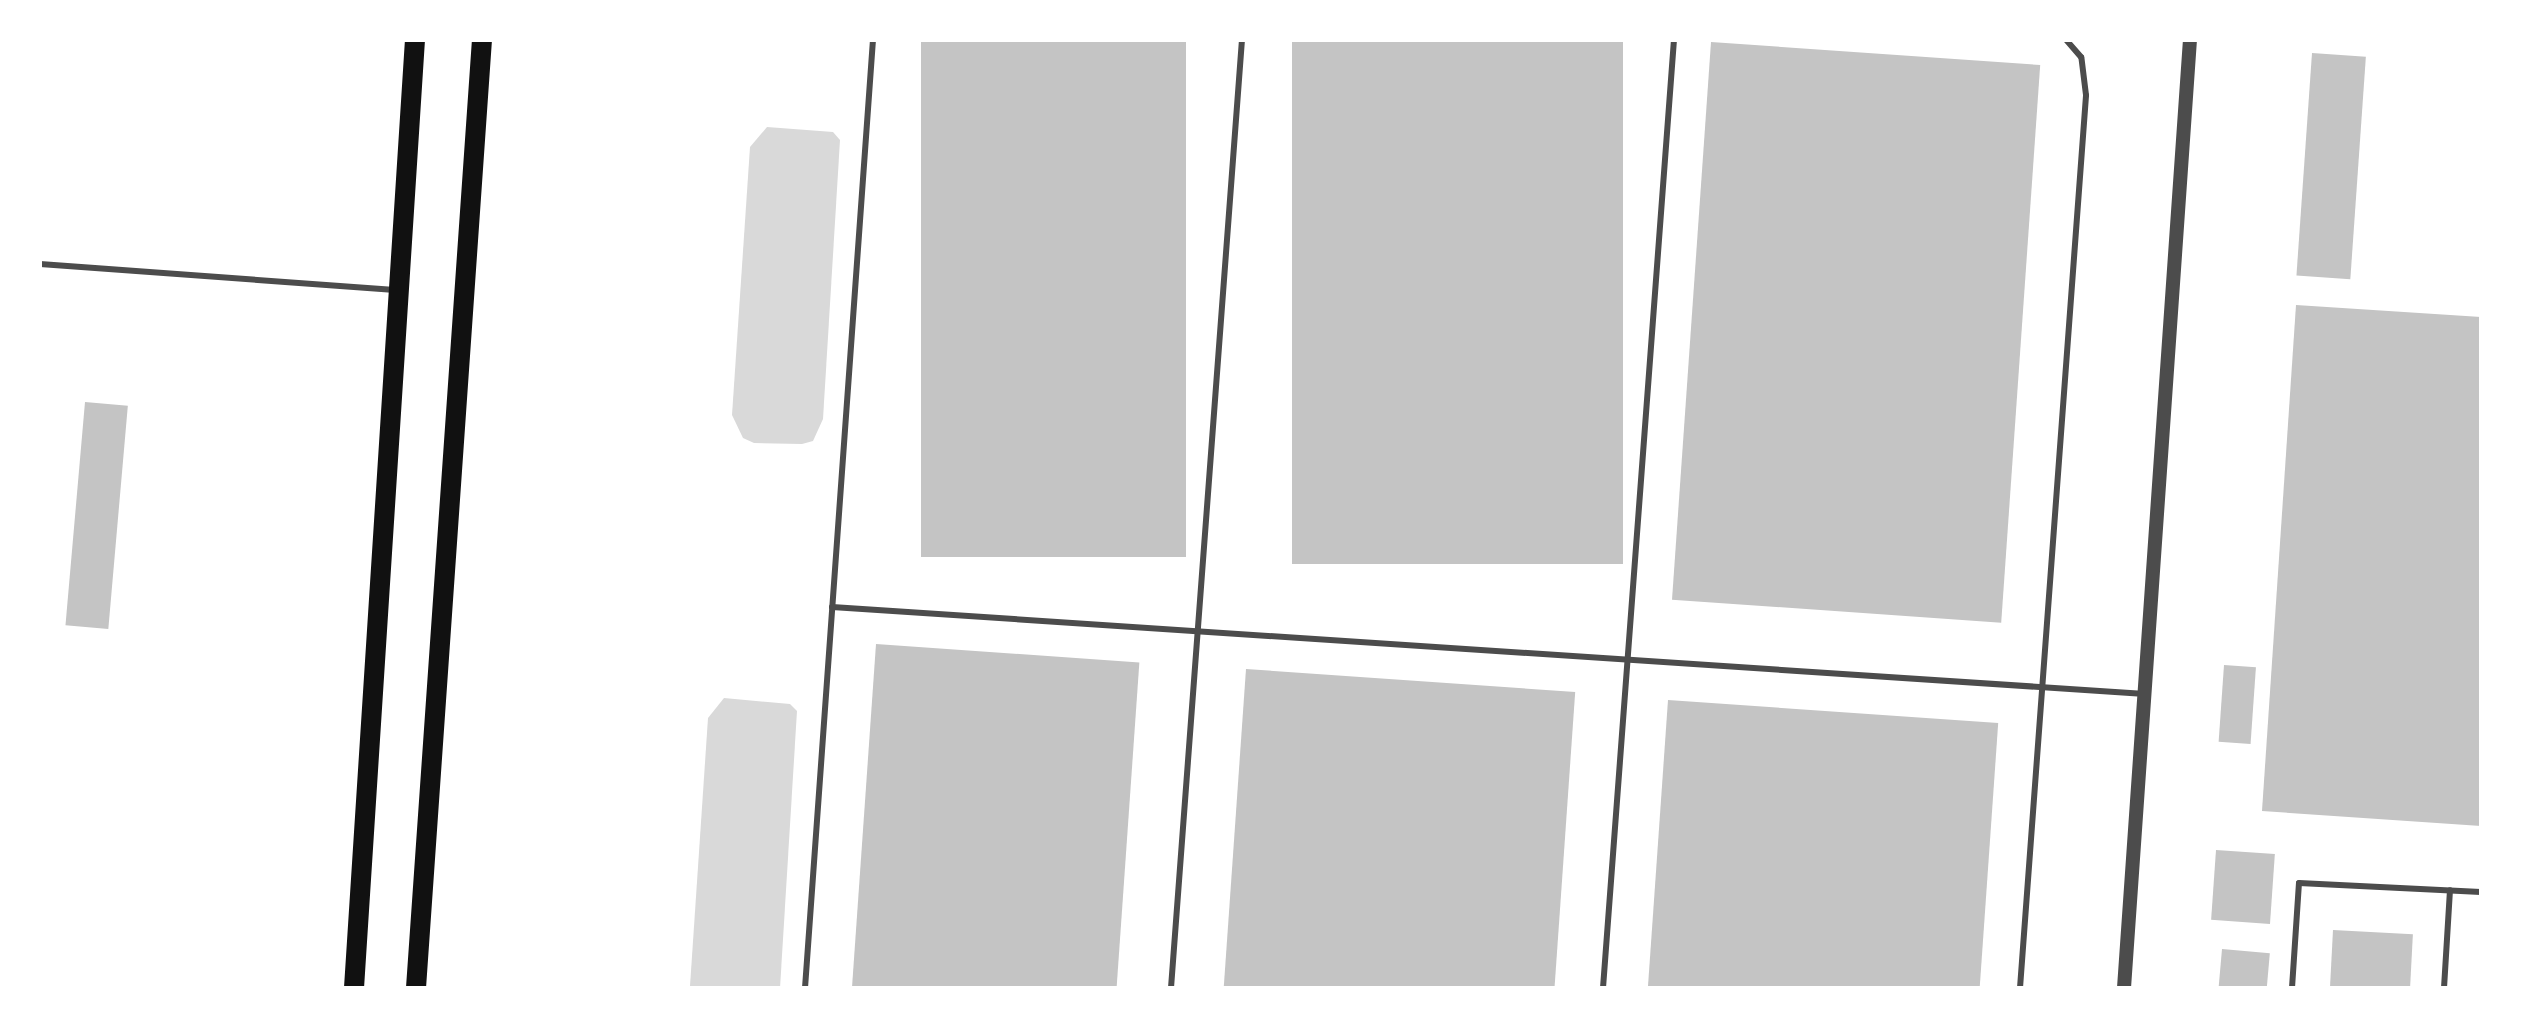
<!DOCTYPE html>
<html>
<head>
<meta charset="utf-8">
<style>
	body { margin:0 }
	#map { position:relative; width:2521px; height:1028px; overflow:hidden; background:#fff; font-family:"IBM Plex Sans",sans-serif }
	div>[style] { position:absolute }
	.water>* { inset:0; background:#d9d9d9 }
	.building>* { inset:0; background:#c4c4c4; transform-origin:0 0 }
	.service>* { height:6px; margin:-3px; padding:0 3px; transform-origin:3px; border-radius:3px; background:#4c4c4c }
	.tertiary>* { height:14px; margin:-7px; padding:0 7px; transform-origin:7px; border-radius:7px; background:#4c4c4c }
	.primary>* { height:20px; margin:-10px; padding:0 10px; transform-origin:10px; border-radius:10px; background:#111 }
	span { translate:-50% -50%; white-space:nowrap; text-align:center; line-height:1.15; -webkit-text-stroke:6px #fff; paint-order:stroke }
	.frame { position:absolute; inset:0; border:42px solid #fff; pointer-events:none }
</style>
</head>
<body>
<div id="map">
	<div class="water">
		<i style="clip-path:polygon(767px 127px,833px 132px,840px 140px,823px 419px,813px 441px,802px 444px,754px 443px,743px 438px,732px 415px,750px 147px)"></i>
		<i style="clip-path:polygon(724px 698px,790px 704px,797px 711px,780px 988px,690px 986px,708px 718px)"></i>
	</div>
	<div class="building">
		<i style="left:921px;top:40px;width:265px;height:517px"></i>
		<i style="left:1292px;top:40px;width:331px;height:524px"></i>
		<i style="left:1711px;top:42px;width:330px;height:559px;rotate:4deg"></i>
		<i style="left:2312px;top:53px;width:54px;height:223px;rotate:4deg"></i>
		<i style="clip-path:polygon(2296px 305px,2481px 317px,2481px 826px,2262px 811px)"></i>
		<i style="left:85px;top:402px;width:43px;height:224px;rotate:5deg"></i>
		<i style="left:876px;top:644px;width:264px;height:345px;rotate:4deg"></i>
		<i style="left:2224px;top:665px;width:32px;height:77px;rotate:4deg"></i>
		<i style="left:1246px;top:669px;width:330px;height:320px;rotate:4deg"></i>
		<i style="left:1668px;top:700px;width:331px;height:289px;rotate:4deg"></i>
		<i style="left:2216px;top:850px;width:59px;height:70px;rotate:4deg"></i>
		<i style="left:2333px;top:930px;width:80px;height:58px;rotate:3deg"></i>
		<i style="left:2222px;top:949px;width:48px;height:39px;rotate:5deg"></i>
	</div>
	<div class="service">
		<i style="left:40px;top:264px;width:356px;rotate:4.2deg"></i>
		<i style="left:832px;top:607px;width:1316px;rotate:3.79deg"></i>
		<i style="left:805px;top:988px;width:950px;rotate:-85.9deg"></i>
		<i style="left:1171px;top:988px;width:951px;rotate:-85.72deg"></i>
		<i style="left:1603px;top:988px;width:951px;rotate:-85.72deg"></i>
		<i style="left:2020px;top:988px;width:895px;rotate:-85.77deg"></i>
		<i style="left:2086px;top:95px;width:38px;rotate:-97deg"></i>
		<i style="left:2081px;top:57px;width:23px;rotate:-131deg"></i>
		<i style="left:2292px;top:988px;width:105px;rotate:-86.2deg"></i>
		<i style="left:2299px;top:883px;width:182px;rotate:2.8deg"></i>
		<i style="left:2444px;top:988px;width:98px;rotate:-86.5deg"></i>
	</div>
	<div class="tertiary">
		<i style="left:2124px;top:988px;width:950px;rotate:-86.02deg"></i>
	</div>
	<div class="primary">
		<i style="left:354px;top:988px;width:950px;rotate:-86.32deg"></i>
		<i style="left:416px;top:988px;width:950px;rotate:-86.02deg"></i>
	</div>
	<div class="frame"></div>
</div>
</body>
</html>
